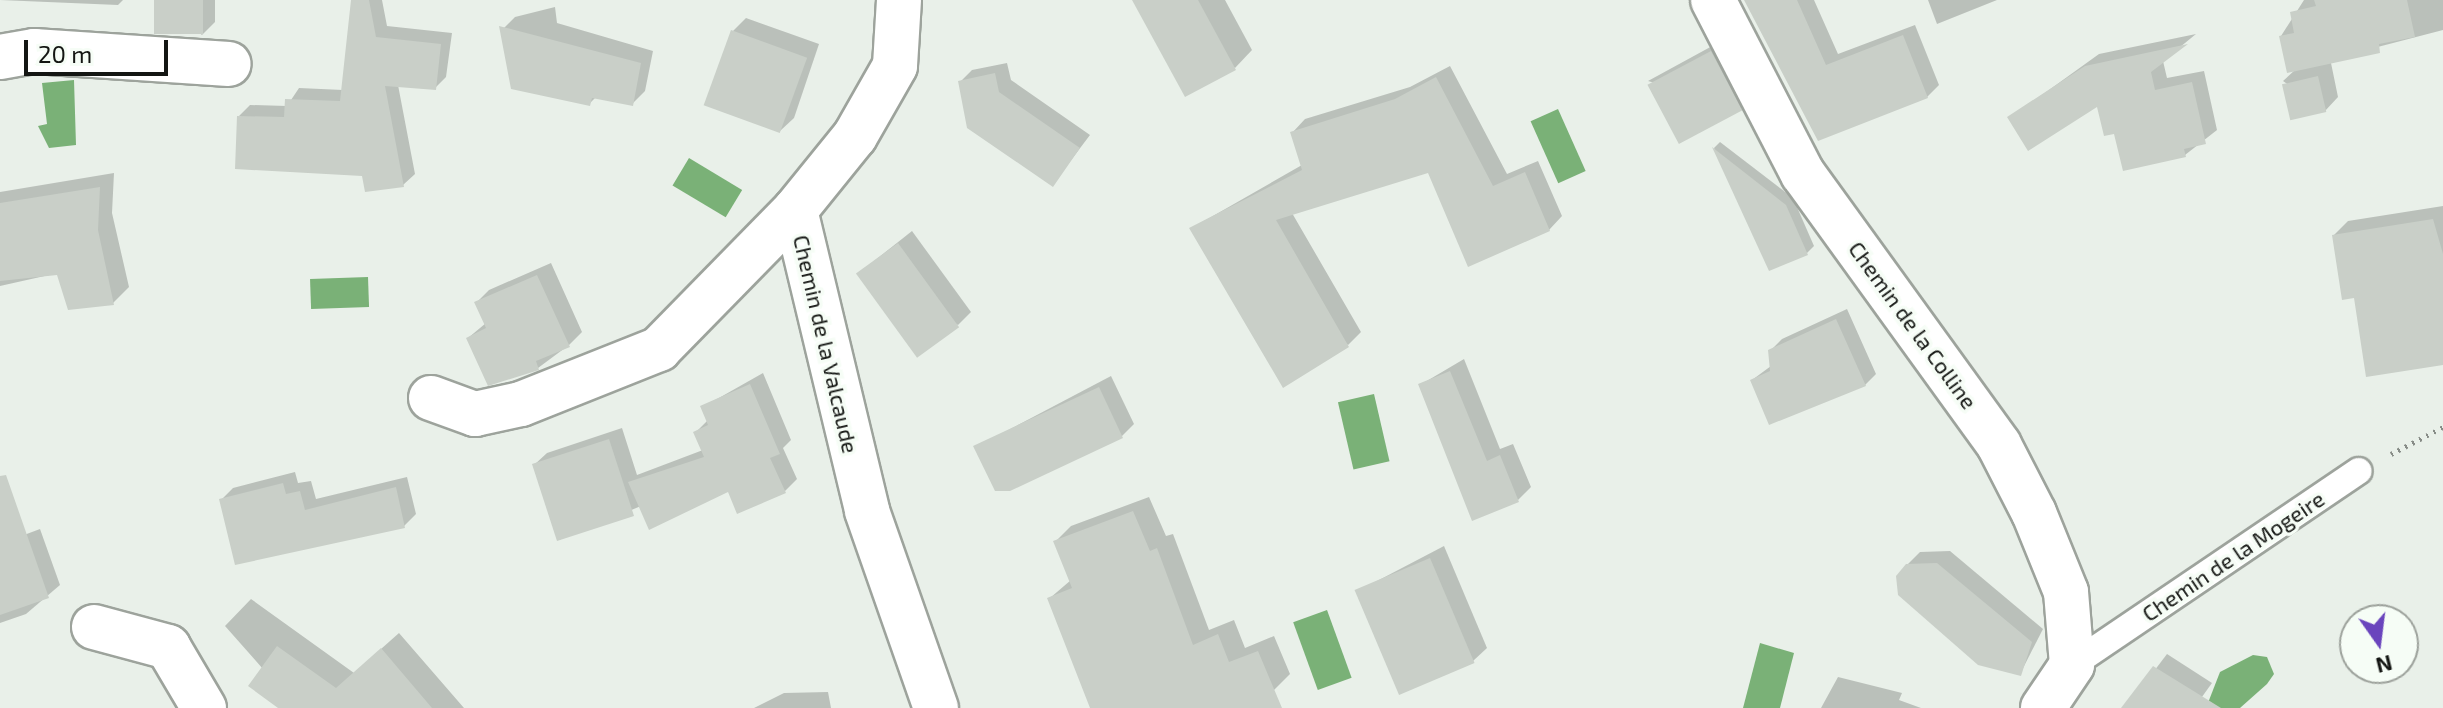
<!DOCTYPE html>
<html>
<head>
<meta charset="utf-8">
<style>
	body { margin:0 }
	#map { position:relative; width:2443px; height:708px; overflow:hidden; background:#e9f0e9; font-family:"Exo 2",sans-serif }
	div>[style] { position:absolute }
	.water>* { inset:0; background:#7ab177; transform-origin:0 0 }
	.shadow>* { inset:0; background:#0003 }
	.building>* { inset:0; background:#c9cfc8; transform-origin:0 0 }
	.path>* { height:5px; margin-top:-2.5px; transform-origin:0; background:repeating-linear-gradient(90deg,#878c87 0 2px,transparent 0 8px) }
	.roads { filter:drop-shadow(2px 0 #9da39c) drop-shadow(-2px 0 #9da39c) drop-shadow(0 2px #9da39c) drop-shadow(0 -2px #9da39c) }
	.service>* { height:26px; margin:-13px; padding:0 13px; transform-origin:13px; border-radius:13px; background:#fff }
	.minor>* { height:44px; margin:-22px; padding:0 22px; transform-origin:22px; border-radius:22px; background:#fff }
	span { translate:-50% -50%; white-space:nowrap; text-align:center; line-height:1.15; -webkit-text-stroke:7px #f6fdf6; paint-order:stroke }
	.street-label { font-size:22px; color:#141613 }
	.north { position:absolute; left:2339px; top:604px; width:80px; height:80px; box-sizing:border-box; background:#f6fdf6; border:2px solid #9ca19b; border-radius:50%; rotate:166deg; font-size:22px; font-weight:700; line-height:32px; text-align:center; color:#141613 }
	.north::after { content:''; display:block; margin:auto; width:28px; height:36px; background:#6a45bd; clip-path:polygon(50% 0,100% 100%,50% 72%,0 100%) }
	.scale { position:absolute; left:24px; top:40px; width:144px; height:36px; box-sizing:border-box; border:4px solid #141613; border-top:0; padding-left:10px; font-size:24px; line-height:28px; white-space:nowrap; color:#141613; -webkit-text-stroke:6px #f6fdf6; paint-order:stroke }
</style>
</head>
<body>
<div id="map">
	<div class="water">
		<i style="clip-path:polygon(74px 80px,76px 145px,49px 148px,38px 126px,47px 124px,42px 83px)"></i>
		<i style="left:1558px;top:109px;width:68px;height:30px;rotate:66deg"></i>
		<i style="left:689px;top:158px;width:62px;height:32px;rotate:31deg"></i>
		<i style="left:368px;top:277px;width:30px;height:58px;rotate:88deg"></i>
		<i style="left:1374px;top:394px;width:69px;height:37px;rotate:77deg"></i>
		<i style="left:1327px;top:610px;width:72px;height:36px;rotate:70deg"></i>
		<i style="clip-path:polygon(1760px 643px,1794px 653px,1780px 708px,1743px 708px)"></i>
		<i style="clip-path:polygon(2253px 655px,2267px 657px,2274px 674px,2267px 684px,2240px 708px,2206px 708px,2220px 672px)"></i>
	</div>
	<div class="shadow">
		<i style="clip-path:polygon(0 0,123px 0,118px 5px)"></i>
		<i style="clip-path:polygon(156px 0,215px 0,215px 22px,202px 35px)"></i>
		<i style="clip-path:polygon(352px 0,382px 0,387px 26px,452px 33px,446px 77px,435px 88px,398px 85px,415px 174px,403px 185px,239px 116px,250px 105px,287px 106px,299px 88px,343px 90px)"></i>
		<i style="clip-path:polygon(1134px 0,1225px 0,1252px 50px,1235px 68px)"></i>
		<i style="clip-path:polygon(1749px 0,1814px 0,1838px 54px,1915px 25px,1939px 85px,1927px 97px,1819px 138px)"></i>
		<i style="clip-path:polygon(1928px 0,1997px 0,1937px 24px)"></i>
		<i style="clip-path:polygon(2304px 0,2443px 0,2443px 30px,2320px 62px,2331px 63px,2338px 97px,2325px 111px,2283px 81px,2296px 69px,2281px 36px)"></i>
		<i style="clip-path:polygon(555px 7px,557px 23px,653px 51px,645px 91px,632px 104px,596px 97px,589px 104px,502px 30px,515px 17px)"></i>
		<i style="clip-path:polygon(746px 18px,819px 44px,794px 118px,780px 131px,732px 32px)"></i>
		<i style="clip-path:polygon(2196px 34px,2163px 61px,2167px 78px,2204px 71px,2217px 130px,2185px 155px,2116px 131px,2099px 104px,2010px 118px,2099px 54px)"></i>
		<i style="clip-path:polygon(1725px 39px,1754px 95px,1741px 108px,1648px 81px)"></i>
		<i style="clip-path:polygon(1007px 63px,1011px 80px,1090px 135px,1053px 184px,960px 82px,972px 70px)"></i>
		<i style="clip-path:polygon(1450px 66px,1507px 174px,1538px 161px,1562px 216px,1549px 230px,1429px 171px,1292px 213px,1361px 332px,1348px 345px,1192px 228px,1302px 165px,1292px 133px,1305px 119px,1410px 87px)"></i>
		<i style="clip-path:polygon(1720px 142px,1793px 198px,1814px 246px,1807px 253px,1770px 268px,1714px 148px)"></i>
		<i style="clip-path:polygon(114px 173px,112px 213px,129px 287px,113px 303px,58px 273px,0 286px,0 192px)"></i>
		<i style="clip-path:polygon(2443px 206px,2443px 363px,2356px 296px,2334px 235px,2348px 221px)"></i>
		<i style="clip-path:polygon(912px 231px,971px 312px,958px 325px,859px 273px)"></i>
		<i style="clip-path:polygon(551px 263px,582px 332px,569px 345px,538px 368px,468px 338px,486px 323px,476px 303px,489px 290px)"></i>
		<i style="clip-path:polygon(1847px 309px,1876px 374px,1865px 385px,1752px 380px,1771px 366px,1771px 350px,1782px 339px)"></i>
		<i style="clip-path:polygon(1464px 359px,1500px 449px,1513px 444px,1531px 487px,1518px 500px,1420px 385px)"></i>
		<i style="clip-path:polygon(763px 373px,791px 440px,783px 448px,797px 479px,785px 491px,729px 490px,641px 506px,559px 540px,534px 465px,547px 453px,622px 428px,637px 475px,703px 450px,696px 432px,708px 420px,703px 407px)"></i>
		<i style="clip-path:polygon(1111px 376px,1134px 424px,1122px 436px,976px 447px)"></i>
		<i style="clip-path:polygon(295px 472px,298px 483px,311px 481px,316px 499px,407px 477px,416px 514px,404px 526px,221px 500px,233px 488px)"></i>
		<i style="clip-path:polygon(1149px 497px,1166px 536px,1173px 534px,1209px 630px,1234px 620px,1245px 648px,1274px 636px,1290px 674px,1274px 690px,1210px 708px,1092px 708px,1050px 598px,1071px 580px,1055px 542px,1071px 526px)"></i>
		<i style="clip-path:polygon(40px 529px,60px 585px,26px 614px,0 623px,0 544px)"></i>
		<i style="clip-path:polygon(1444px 546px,1487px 648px,1473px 661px,1358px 591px)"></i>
		<i style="clip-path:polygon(1950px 551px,2043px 629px,2020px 674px,1907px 565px,1920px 552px)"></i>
		<i style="clip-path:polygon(251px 599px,354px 673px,399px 633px,464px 708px,281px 708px,263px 669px,225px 626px)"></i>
		<i style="clip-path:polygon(2167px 654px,2212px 683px,2194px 708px,2126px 708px)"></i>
		<i style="clip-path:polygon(1838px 677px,1902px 693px,1899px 700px,1921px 708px,1821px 708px)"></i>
		<i style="clip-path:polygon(828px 692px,831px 708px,754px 708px,784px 693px)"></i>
	</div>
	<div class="building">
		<i style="left:154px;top:0;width:49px;height:34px"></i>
		<i style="clip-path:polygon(351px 0,369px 0,376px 37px,441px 44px,436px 90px,385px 86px,404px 187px,365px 192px,362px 176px,235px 169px,237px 116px,284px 117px,285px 99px,340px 101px)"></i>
		<i style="clip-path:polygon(1132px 0,1198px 0,1236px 70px,1185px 97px)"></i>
		<i style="clip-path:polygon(1744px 0,1797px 0,1826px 65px,1903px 35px,1928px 98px,1818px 141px)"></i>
		<i style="clip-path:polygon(2314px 0,2407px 0,2415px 37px,2379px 44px,2380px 53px,2287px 73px,2279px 36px,2294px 33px,2290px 12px,2316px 6px)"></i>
		<i style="clip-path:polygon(499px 26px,641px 63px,633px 106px,592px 98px,590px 106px,511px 89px)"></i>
		<i style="left:731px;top:30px;width:81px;height:80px;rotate:20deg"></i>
		<i style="clip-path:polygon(2188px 44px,2151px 72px,2155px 90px,2192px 82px,2206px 144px,2184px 149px,2186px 157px,2123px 171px,2114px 134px,2104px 136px,2097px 107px,2028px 151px,2007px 117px,2085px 66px)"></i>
		<i style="left:1711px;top:51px;width:67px;height:72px;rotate:62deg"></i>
		<i style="clip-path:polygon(995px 73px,999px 92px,1080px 148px,1053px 187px,967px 128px,958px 81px)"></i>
		<i style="left:2318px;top:76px;width:37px;height:37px;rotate:77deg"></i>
		<i style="clip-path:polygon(1436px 77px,1493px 186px,1525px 172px,1550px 231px,1468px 267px,1428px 173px,1276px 220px,1349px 347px,1283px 388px,1189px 228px,1302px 170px,1290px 132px,1395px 99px)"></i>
		<i style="clip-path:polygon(1712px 147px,1786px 205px,1808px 255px,1769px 271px)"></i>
		<i style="clip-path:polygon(100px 187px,98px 230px,114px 305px,68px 310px,57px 275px,0 281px,0 203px)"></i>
		<i style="clip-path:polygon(2433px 219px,2443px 254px,2443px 365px,2366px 377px,2354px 298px,2342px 300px,2332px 235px)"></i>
		<i style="left:898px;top:243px;width:104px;height:52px;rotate:54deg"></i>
		<i style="clip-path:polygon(537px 275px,570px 347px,536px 361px,539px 370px,488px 386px,466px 338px,486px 328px,474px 302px)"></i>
		<i style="clip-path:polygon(1836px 319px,1866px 386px,1769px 425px,1750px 380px,1770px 371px,1768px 350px)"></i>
		<i style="clip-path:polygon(1450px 371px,1487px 461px,1500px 455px,1519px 502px,1472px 521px,1418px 384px)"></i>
		<i style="clip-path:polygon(750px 384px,780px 454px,770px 458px,786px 493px,737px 514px,728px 492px,649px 530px,628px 482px,704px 457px,693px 432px,708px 425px,700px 406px)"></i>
		<i style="clip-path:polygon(1099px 387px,1123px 438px,1010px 491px,995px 491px,973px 446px)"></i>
		<i style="left:609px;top:439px;width:81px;height:81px;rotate:72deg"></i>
		<i style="clip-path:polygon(6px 475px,49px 598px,0 615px,0 476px)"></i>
		<i style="clip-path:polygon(283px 483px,286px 494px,300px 491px,305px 510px,396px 487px,405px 528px,235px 565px,219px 499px)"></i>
		<i style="clip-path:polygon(1133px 511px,1150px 551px,1157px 548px,1193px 645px,1218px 634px,1229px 662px,1258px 651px,1282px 708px,1090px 708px,1047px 598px,1072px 588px,1053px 541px)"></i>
		<i style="left:1430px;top:558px;width:114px;height:82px;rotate:67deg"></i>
		<i style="clip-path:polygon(1937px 563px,2032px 642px,2021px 676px,1978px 665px,1898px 595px,1896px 576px,1906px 564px)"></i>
		<i style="clip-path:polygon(277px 646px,336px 688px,381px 648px,432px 708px,278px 708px,248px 686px)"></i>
		<i style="clip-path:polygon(2153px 666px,2221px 708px,2121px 708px)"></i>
	</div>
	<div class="path">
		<i style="left:2391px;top:454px;width:59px;rotate:-27.4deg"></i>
	</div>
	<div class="roads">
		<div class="service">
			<i style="left:2072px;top:665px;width:346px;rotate:-34.1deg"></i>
		</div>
		<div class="minor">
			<i style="left:899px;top:0;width:66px;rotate:93.5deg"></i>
			<i style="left:895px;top:66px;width:81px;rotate:119.7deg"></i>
			<i style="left:855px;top:136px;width:95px;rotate:129deg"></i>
			<i style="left:795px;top:210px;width:309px;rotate:76.5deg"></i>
			<i style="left:867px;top:511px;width:209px;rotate:70.7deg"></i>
			<i style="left:1713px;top:0;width:196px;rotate:62.7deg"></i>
			<i style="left:1803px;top:174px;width:334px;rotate:54.1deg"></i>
			<i style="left:1999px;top:445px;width:76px;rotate:62.8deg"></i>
			<i style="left:2034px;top:513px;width:85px;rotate:67.9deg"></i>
			<i style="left:2066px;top:592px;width:73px;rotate:85.3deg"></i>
			<i style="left:2072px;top:665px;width:52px;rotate:124deg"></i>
			<i style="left:0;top:57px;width:35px;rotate:-10deg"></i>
			<i style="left:34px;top:51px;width:195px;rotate:3.8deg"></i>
			<i style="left:431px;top:398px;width:47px;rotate:20deg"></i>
			<i style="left:475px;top:414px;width:47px;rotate:-12.3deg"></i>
			<i style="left:521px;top:404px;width:149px;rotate:-21.7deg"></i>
			<i style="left:659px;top:349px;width:194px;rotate:-45.6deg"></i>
			<i style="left:94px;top:627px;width:77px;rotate:15.1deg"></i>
			<i style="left:168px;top:647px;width:71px;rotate:59.5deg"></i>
		</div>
	</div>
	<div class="street-label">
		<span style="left:1913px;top:325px;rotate:54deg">Chemin de la Colline</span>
		<span style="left:826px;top:344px;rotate:77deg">Chemin de la Valcaude</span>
		<span style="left:2233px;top:556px;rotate:-34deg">Chemin de la Mogeire</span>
	</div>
	<div class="north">N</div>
	<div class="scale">20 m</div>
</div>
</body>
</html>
